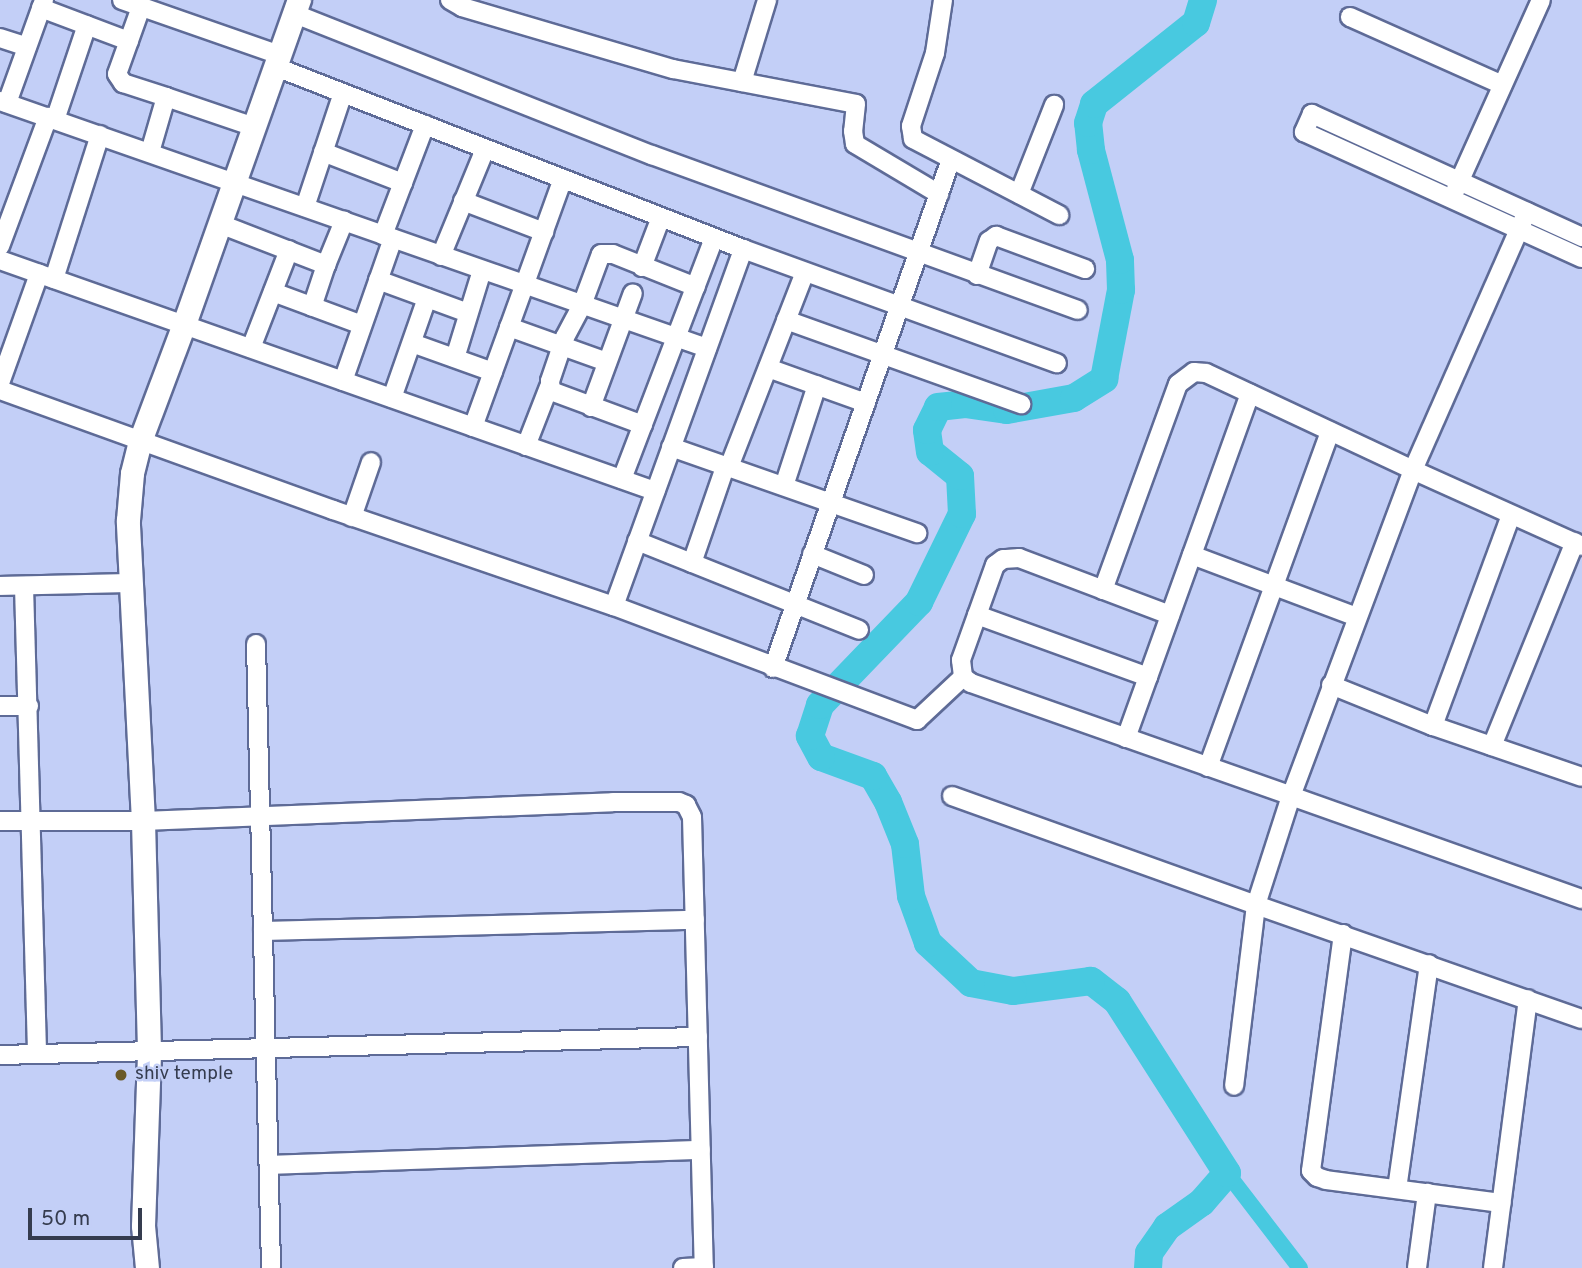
<!DOCTYPE html>
<html>
<head>
<meta charset="utf-8">
<style>
	body { margin:0 }
	#map { position:relative; width:1582px; height:1268px; overflow:hidden; background:#c3cff7; font-family:Overpass,sans-serif }
	div>[style] { position:absolute }
	.canal>* { height:16px; margin:-8px; padding:0 8px; transform-origin:8px; border-radius:8px; background:#48c9e0 }
	.river>* { height:28px; margin:-14px; padding:0 14px; transform-origin:14px; border-radius:14px; background:#48c9e0 }
	.roads { filter:drop-shadow(2px 0 #5e6b97) drop-shadow(-2px 0 #5e6b97) drop-shadow(0 2px #5e6b97) drop-shadow(0 -2px #5e6b97) }
	.minor>* { height:18px; margin:-9px; padding:0 9px; transform-origin:9px; border-radius:9px; background:#fff }
	.tertiary>* { height:23px; margin:-11.5px; padding:0 11.5px; transform-origin:11.5px; border-radius:11.5px; background:#fff }
	.dots>* { width:19px; height:19px; translate:-50% -50%; box-sizing:border-box; border:4px solid #c3cff7; border-radius:50% }
	span { translate:-50% -50%; white-space:nowrap; text-align:center; line-height:1.15; -webkit-text-stroke:5px #c3cff7; paint-order:stroke }
	.poi-label { font-size:19px; color:#353c4f }
	.left { translate:0 -50%; text-align:left }
	.scale { position:absolute; left:28px; top:1208px; width:114px; height:32px; box-sizing:border-box; border:4px solid #353c4f; border-top:0; padding-left:9px; font-size:21px; line-height:24px; white-space:nowrap; color:#353c4f; -webkit-text-stroke:5px #c3cff7; paint-order:stroke }
</style>
</head>
<body>
<div id="map">
	<div class="canal">
		<i style="left:1227px;top:1173px;width:120px;rotate:52.5deg"></i>
	</div>
	<div class="river">
		<i style="left:1148px;top:1268px;width:15px;rotate:-86deg"></i>
		<i style="left:1149px;top:1253px;width:32px;rotate:-55deg"></i>
		<i style="left:1167px;top:1227px;width:43px;rotate:-35.5deg"></i>
		<i style="left:1202px;top:1202px;width:38px;rotate:-49deg"></i>
		<i style="left:1227px;top:1173px;width:204px;rotate:-122.6deg"></i>
		<i style="left:1117px;top:1001px;width:33px;rotate:-142deg"></i>
		<i style="left:1091px;top:981px;width:79px;rotate:172.7deg"></i>
		<i style="left:1013px;top:991px;width:43px;rotate:-169.2deg"></i>
		<i style="left:971px;top:983px;width:59px;rotate:-137.1deg"></i>
		<i style="left:928px;top:943px;width:50px;rotate:-109.9deg"></i>
		<i style="left:911px;top:896px;width:52px;rotate:-96.6deg"></i>
		<i style="left:905px;top:844px;width:45px;rotate:-112deg"></i>
		<i style="left:888px;top:802px;width:30px;rotate:-120deg"></i>
		<i style="left:873px;top:776px;width:55px;rotate:-159.9deg"></i>
		<i style="left:821px;top:757px;width:24px;rotate:-118deg"></i>
		<i style="left:810px;top:736px;width:33px;rotate:-72deg"></i>
		<i style="left:820px;top:705px;width:143px;rotate:-46.1deg"></i>
		<i style="left:919px;top:602px;width:98px;rotate:-64deg"></i>
		<i style="left:962px;top:514px;width:38px;rotate:-93deg"></i>
		<i style="left:960px;top:476px;width:38px;rotate:-141deg"></i>
		<i style="left:930px;top:452px;width:22px;rotate:-98deg"></i>
		<i style="left:927px;top:430px;width:25px;rotate:-64deg"></i>
		<i style="left:938px;top:407px;width:27px;rotate:-6deg"></i>
		<i style="left:965px;top:404px;width:42px;rotate:8.1deg"></i>
		<i style="left:1007px;top:410px;width:68px;rotate:-10.2deg"></i>
		<i style="left:1074px;top:398px;width:36px;rotate:-32deg"></i>
		<i style="left:1104px;top:379px;width:91px;rotate:-79.2deg"></i>
		<i style="left:1121px;top:290px;width:30px;rotate:-92deg"></i>
		<i style="left:1120px;top:260px;width:114px;rotate:-104.8deg"></i>
		<i style="left:1091px;top:150px;width:27px;rotate:-96deg"></i>
		<i style="left:1088px;top:123px;width:20px;rotate:-72deg"></i>
		<i style="left:1094px;top:104px;width:130px;rotate:-38.5deg"></i>
		<i style="left:1196px;top:23px;width:24px;rotate:-73deg"></i>
	</div>
	<div class="roads">
		<div class="minor">
			<i style="left:122px;top:0;width:167px;rotate:19.2deg"></i>
			<i style="left:450px;top:0;width:14px;rotate:30deg"></i>
			<i style="left:462px;top:7px;width:220px;rotate:16.4deg"></i>
			<i style="left:673px;top:69px;width:186px;rotate:10.8deg"></i>
			<i style="left:856px;top:104px;width:27px;rotate:96deg"></i>
			<i style="left:853px;top:131px;width:13px;rotate:81deg"></i>
			<i style="left:855px;top:144px;width:98px;rotate:30.8deg"></i>
			<i style="left:943px;top:0;width:54px;rotate:98.6deg"></i>
			<i style="left:935px;top:53px;width:77px;rotate:108.2deg"></i>
			<i style="left:911px;top:126px;width:13px;rotate:81deg"></i>
			<i style="left:913px;top:139px;width:165px;rotate:27.5deg"></i>
			<i style="left:141px;top:7px;width:71px;rotate:109.7deg"></i>
			<i style="left:117px;top:74px;width:11px;rotate:56deg"></i>
			<i style="left:123px;top:83px;width:45px;rotate:18deg"></i>
			<i style="left:166px;top:97px;width:57px;rotate:106.2deg"></i>
			<i style="left:41px;top:8px;width:94px;rotate:20.6deg"></i>
			<i style="left:295px;top:14px;width:384px;rotate:21.6deg"></i>
			<i style="left:652px;top:155px;width:453px;rotate:20deg"></i>
			<i style="left:1350px;top:17px;width:167px;rotate:24deg"></i>
			<i style="left:0;top:38px;width:28px;rotate:18deg"></i>
			<i style="left:276px;top:67px;width:501px;rotate:21.29deg"></i>
			<i style="left:743px;top:249px;width:334px;rotate:20deg"></i>
			<i style="left:742px;top:82px;width:86px;rotate:-73deg"></i>
			<i style="left:166px;top:97px;width:93px;rotate:18.8deg"></i>
			<i style="left:0;top:101px;width:749px;rotate:19.26deg"></i>
			<i style="left:7px;top:103px;width:109px;rotate:-70.2deg"></i>
			<i style="left:55px;top:120px;width:100px;rotate:-71.4deg"></i>
			<i style="left:323px;top:152px;width:86px;rotate:21.2deg"></i>
			<i style="left:1456px;top:189px;width:207px;rotate:-65.8deg"></i>
			<i style="left:1019px;top:194px;width:96px;rotate:-68.5deg"></i>
			<i style="left:463px;top:201px;width:87px;rotate:20.9deg"></i>
			<i style="left:305px;top:207px;width:120px;rotate:-71.6deg"></i>
			<i style="left:220px;top:224px;width:114px;rotate:21.1deg"></i>
			<i style="left:326px;top:265px;width:44px;rotate:108.4deg"></i>
			<i style="left:383px;top:235px;width:118px;rotate:-69.1deg"></i>
			<i style="left:1582px;top:237px;width:297px;rotate:-155.5deg"></i>
			<i style="left:1312px;top:114px;width:20px;rotate:114deg"></i>
			<i style="left:1304px;top:132px;width:305px;rotate:24.4deg"></i>
			<i style="left:0;top:246px;width:138px;rotate:-69.6deg"></i>
			<i style="left:441px;top:256px;width:116px;rotate:-67.6deg"></i>
			<i style="left:0;top:260px;width:695px;rotate:19.43deg"></i>
			<i style="left:326px;top:265px;width:48px;rotate:-67.8deg"></i>
			<i style="left:642px;top:267px;width:53px;rotate:-69.2deg"></i>
			<i style="left:977px;top:275px;width:36px;rotate:-71deg"></i>
			<i style="left:989px;top:241px;width:9px;rotate:-36deg"></i>
			<i style="left:996px;top:236px;width:95px;rotate:20.3deg"></i>
			<i style="left:54px;top:279px;width:151px;rotate:-72.3deg"></i>
			<i style="left:378px;top:280px;width:96px;rotate:20.1deg"></i>
			<i style="left:273px;top:292px;width:95px;rotate:20.3deg"></i>
			<i style="left:786px;top:320px;width:250px;rotate:19.7deg"></i>
			<i style="left:509px;top:327px;width:104px;rotate:19.7deg"></i>
			<i style="left:412px;top:343px;width:86px;rotate:19.7deg"></i>
			<i style="left:251px;top:348px;width:105px;rotate:-68.8deg"></i>
			<i style="left:455px;top:358px;width:92px;rotate:-72.9deg"></i>
			<i style="left:768px;top:368px;width:104px;rotate:19.7deg"></i>
			<i style="left:343px;top:381px;width:151px;rotate:-70.7deg"></i>
			<i style="left:0;top:383px;width:116px;rotate:-70.3deg"></i>
			<i style="left:0;top:390px;width:354px;rotate:19.8deg"></i>
			<i style="left:333px;top:510px;width:297px;rotate:18.9deg"></i>
			<i style="left:614px;top:606px;width:324px;rotate:20.6deg"></i>
			<i style="left:917px;top:720px;width:63px;rotate:-43.1deg"></i>
			<i style="left:392px;top:398px;width:106px;rotate:-70.7deg"></i>
			<i style="left:591px;top:407px;width:121px;rotate:-69.8deg"></i>
			<i style="left:643px;top:425px;width:98px;rotate:-159.7deg"></i>
			<i style="left:551px;top:391px;width:10px;rotate:-96deg"></i>
			<i style="left:550px;top:381px;width:46px;rotate:-71.2deg"></i>
			<i style="left:565px;top:337px;width:36px;rotate:-62deg"></i>
			<i style="left:582px;top:305px;width:54px;rotate:-69.6deg"></i>
			<i style="left:601px;top:254px;width:12px"></i>
			<i style="left:613px;top:254px;width:89px;rotate:21.7deg"></i>
			<i style="left:473px;top:427px;width:264px;rotate:-70.1deg"></i>
			<i style="left:526px;top:446px;width:63px;rotate:-68.7deg"></i>
			<i style="left:671px;top:447px;width:261px;rotate:19.3deg"></i>
			<i style="left:622px;top:479px;width:258px;rotate:-69.1deg"></i>
			<i style="left:784px;top:486px;width:106px;rotate:-71.9deg"></i>
			<i style="left:1511px;top:515px;width:225px;rotate:110.3deg"></i>
			<i style="left:1433px;top:726px;width:157px;rotate:18.9deg"></i>
			<i style="left:352px;top:517px;width:58px;rotate:-70.9deg"></i>
			<i style="left:637px;top:541px;width:239px;rotate:21.8deg"></i>
			<i style="left:1582px;top:546px;width:185px;rotate:-155.8deg"></i>
			<i style="left:1413px;top:470px;width:348px;rotate:110.5deg"></i>
			<i style="left:1291px;top:796px;width:309px;rotate:19.5deg"></i>
			<i style="left:812px;top:554px;width:56px;rotate:22deg"></i>
			<i style="left:1192px;top:555px;width:176px;rotate:20.6deg"></i>
			<i style="left:692px;top:563px;width:98px;rotate:-71deg"></i>
			<i style="left:724px;top:470px;width:6px;rotate:-31deg"></i>
			<i style="left:729px;top:467px;width:209px;rotate:-68.7deg"></i>
			<i style="left:0;top:586px;width:131px;rotate:-1.3deg"></i>
			<i style="left:24px;top:586px;width:468px;rotate:88.4deg"></i>
			<i style="left:1103px;top:590px;width:219px;rotate:-70deg"></i>
			<i style="left:1178px;top:384px;width:20px;rotate:-37deg"></i>
			<i style="left:1194px;top:372px;width:12px;rotate:5deg"></i>
			<i style="left:1206px;top:373px;width:229px;rotate:25.1deg"></i>
			<i style="left:1413px;top:470px;width:282px;rotate:-66.2deg"></i>
			<i style="left:614px;top:606px;width:380px;rotate:-70.1deg"></i>
			<i style="left:977px;top:615px;width:182px;rotate:19.9deg"></i>
			<i style="left:1170px;top:615px;width:161px;rotate:-159.3deg"></i>
			<i style="left:1019px;top:558px;width:16px;rotate:176deg"></i>
			<i style="left:1003px;top:559px;width:10px;rotate:143deg"></i>
			<i style="left:995px;top:565px;width:101px;rotate:109.7deg"></i>
			<i style="left:961px;top:660px;width:17px;rotate:83deg"></i>
			<i style="left:963px;top:677px;width:10px;rotate:37deg"></i>
			<i style="left:971px;top:683px;width:339px;rotate:19.4deg"></i>
			<i style="left:1291px;top:796px;width:114px;rotate:107.8deg"></i>
			<i style="left:1256px;top:905px;width:345px;rotate:19.3deg"></i>
			<i style="left:256px;top:644px;width:624px;rotate:88.62deg"></i>
			<i style="left:773px;top:668px;width:539px;rotate:-70.72deg"></i>
			<i style="left:1331px;top:685px;width:110px;rotate:21.9deg"></i>
			<i style="left:0;top:706px;width:29px"></i>
			<i style="left:1126px;top:738px;width:366px;rotate:-70.2deg"></i>
			<i style="left:1492px;top:746px;width:220px;rotate:-67.9deg"></i>
			<i style="left:1208px;top:767px;width:357px;rotate:-70deg"></i>
			<i style="left:952px;top:796px;width:323px;rotate:19.7deg"></i>
			<i style="left:1256px;top:905px;width:182px;rotate:96.9deg"></i>
			<i style="left:0;top:821px;width:143px"></i>
			<i style="left:143px;top:821px;width:470px;rotate:-2.3deg"></i>
			<i style="left:613px;top:802px;width:66px"></i>
			<i style="left:679px;top:802px;width:8px;rotate:23deg"></i>
			<i style="left:686px;top:805px;width:13px;rotate:63deg"></i>
			<i style="left:692px;top:817px;width:451px;rotate:88.5deg"></i>
			<i style="left:263px;top:931px;width:432px;rotate:-1.5deg"></i>
			<i style="left:1343px;top:934px;width:239px;rotate:97.7deg"></i>
			<i style="left:1311px;top:1171px;width:8px;rotate:45deg"></i>
			<i style="left:1317px;top:1177px;width:9px;rotate:18deg"></i>
			<i style="left:1326px;top:1180px;width:177px;rotate:7.5deg"></i>
			<i style="left:0;top:1055px;width:698px;rotate:-1.48deg"></i>
			<i style="left:269px;top:1165px;width:432px;rotate:-2deg"></i>
			<i style="left:1397px;top:1189px;width:227px;rotate:-81.9deg"></i>
			<i style="left:683px;top:1268px;width:21px;rotate:-3deg"></i>
			<i style="left:1417px;top:1268px;width:76px;rotate:-82.4deg"></i>
			<i style="left:1493px;top:1268px;width:271px;rotate:-82.6deg"></i>
		</div>
		<div class="tertiary">
			<i style="left:147px;top:1268px;width:42px;rotate:-95.4deg"></i>
			<i style="left:143px;top:1226px;width:176px;rotate:-88deg"></i>
			<i style="left:149px;top:1050px;width:229px;rotate:-91.5deg"></i>
			<i style="left:143px;top:821px;width:301px;rotate:-92.9deg"></i>
			<i style="left:128px;top:520px;width:47px;rotate:-85.1deg"></i>
			<i style="left:132px;top:473px;width:33px;rotate:-76deg"></i>
			<i style="left:140px;top:441px;width:125px;rotate:-69.4deg"></i>
			<i style="left:184px;top:324px;width:344px;rotate:-70.5deg"></i>
		</div>
	</div>
	<div class="dots">
		<i style="left:121px;top:1075px;background:#6a5927"></i>
	</div>
	<div class="poi-label">
		<span class="left" style="left:135px;top:1075px">shiv temple</span>
	</div>
	<div class="scale">50 m</div>
</div>
</body>
</html>
